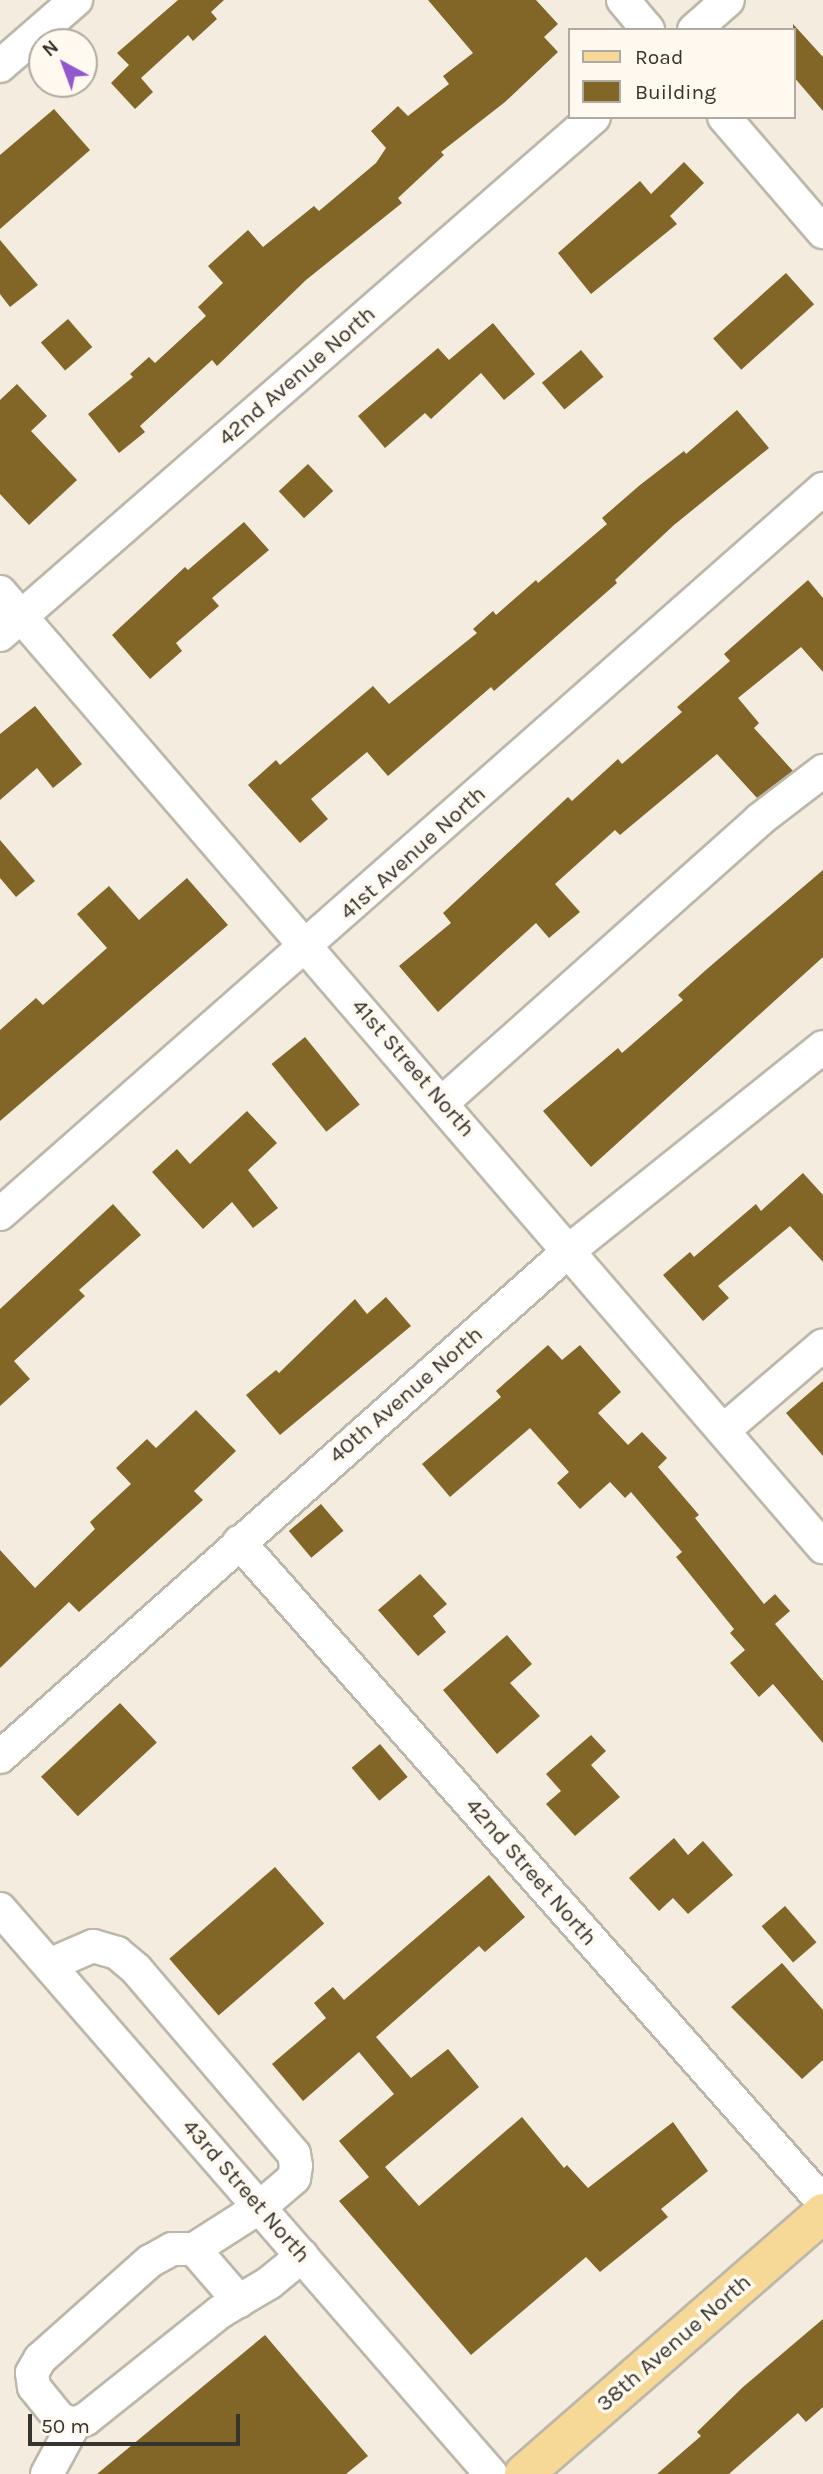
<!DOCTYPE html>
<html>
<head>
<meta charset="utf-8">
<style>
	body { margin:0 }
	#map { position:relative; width:823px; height:2474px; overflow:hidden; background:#f3ecdf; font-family:Karla,sans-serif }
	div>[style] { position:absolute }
	.building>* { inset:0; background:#826628; transform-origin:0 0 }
	.roads { filter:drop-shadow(2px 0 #bdb7aa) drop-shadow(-2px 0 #bdb7aa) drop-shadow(0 2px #bdb7aa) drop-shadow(0 -2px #bdb7aa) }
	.minor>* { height:32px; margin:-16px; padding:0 16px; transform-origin:16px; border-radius:16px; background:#fff }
	.major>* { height:38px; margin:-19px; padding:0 19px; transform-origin:19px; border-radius:19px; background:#f6d997 }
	span { translate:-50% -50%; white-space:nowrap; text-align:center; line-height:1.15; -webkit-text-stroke:7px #fff9ef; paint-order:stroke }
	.street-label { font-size:23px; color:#36342f }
	.legend { position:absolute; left:568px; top:28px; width:228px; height:91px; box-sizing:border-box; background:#fff9ef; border:2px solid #afaaa2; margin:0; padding:9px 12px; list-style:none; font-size:21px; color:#36342f }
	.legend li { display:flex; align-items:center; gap:14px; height:35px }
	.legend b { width:35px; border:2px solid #afaaa2 }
	.north { position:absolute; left:28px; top:28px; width:70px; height:70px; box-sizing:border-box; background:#fff9ef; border:2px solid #afaaa2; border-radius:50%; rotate:319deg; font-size:19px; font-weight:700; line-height:28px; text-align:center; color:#36342f }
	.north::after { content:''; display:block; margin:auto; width:24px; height:32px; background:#9257ce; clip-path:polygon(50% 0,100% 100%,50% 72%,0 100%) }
	.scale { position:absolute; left:28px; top:2414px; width:212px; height:32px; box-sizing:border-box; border:4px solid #36342f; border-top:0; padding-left:9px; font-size:21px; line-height:24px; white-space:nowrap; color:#36342f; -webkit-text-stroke:5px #fff9ef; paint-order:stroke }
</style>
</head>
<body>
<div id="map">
	<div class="building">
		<i style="clip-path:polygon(178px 0,224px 0,211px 12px,217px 19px,193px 41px,188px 35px,141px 78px,153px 92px,135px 109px,111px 83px,129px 65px,117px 53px)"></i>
		<i style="clip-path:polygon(428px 0,536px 0,558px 24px,544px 37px,558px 52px,505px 102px,441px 152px,444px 155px,398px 198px,402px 203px,306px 280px,217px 366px,212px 360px,140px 426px,145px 432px,119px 453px,88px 414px,133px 377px,130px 374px,149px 357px,155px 363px,206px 316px,198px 307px,223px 283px,208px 266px,248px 230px,263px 247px,314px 206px,319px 211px,376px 163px,386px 148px,371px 131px,398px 106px,408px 116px,449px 84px,443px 76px,473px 53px)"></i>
		<i style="clip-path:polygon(793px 24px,823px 57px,823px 111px,793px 76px)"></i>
		<i style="clip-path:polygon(54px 109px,90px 150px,0 229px,0 155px)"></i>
		<i style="clip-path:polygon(684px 162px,704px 183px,670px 216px,677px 224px,591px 294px,558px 253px,640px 181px,651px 194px)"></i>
		<i style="clip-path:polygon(0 240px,38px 285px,10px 307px,0 294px)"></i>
		<i style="left:786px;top:273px;width:42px;height:98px;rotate:48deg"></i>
		<i style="left:68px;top:319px;width:37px;height:36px;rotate:49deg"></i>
		<i style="clip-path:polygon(493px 323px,535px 374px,504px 400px,481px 373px,431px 419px,425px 413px,385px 448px,358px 416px,438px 348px,449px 360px)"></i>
		<i style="left:581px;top:350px;width:35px;height:51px;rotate:50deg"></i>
		<i style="clip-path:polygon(17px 384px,47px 416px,31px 431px,77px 480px,29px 525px,0 494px,0 400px)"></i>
		<i style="clip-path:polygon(737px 410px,769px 448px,674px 525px,615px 580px,617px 583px,494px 691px,491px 687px,388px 776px,367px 752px,311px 799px,328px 819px,300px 843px,248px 785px,276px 760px,280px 765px,373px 686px,389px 704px,477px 633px,473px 629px,493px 611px,496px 615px,536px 580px,538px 583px,607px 524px,602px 518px,640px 485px,684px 451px,686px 454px)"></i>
		<i style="left:308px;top:464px;width:37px;height:40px;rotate:47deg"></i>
		<i style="clip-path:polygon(244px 522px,269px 550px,212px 598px,219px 606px,176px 643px,182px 651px,150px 679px,112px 635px,185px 567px,188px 570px)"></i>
		<i style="clip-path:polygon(808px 580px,823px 598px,823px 672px,801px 647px,738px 698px,759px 723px,754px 728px,793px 771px,757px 798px,717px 754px,620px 835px,615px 830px,555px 884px,580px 912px,549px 938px,536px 923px,438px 1012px,399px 966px,451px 923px,443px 913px,568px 797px,572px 801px,618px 759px,622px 764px,682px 712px,677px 707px,730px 661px,724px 654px)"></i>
		<i style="clip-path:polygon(35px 706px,82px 764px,53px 788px,37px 768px,0 800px,0 734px)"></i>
		<i style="clip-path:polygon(0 840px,35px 881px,16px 897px,0 878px)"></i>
		<i style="clip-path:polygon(823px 870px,823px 957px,591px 1167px,543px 1111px,618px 1048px,622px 1053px,683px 1000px,678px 995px,707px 969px)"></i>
		<i style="clip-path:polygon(187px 878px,228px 925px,0 1121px,0 1030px,36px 998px,43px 1005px,107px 948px,77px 914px,109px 886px,139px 920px)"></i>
		<i style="left:305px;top:1037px;width:87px;height:43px;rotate:51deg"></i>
		<i style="clip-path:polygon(247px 1111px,277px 1143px,248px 1170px,278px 1208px,253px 1228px,232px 1202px,203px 1229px,152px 1172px,177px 1149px,190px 1164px)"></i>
		<i style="clip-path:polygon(803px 1173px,823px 1195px,823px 1262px,790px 1226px,718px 1286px,729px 1298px,703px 1321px,663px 1275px,690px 1252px,694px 1257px,756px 1204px,761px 1211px)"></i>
		<i style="clip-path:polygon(113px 1204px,141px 1235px,79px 1290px,85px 1296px,14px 1361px,30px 1379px,0 1406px,0 1309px)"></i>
		<i style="clip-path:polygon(386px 1297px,411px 1326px,280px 1435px,246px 1395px,276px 1370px,279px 1373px,355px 1299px,367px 1314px)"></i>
		<i style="clip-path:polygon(548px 1345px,562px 1360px,580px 1345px,621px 1392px,598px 1413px,628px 1445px,642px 1432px,667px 1458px,658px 1467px,699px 1515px,695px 1518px,764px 1604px,775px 1594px,790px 1611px,775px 1624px,823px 1681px,823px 1743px,773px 1684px,759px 1697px,730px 1663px,745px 1650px,730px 1633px,734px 1629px,676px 1557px,682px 1552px,631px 1492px,625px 1498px,610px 1482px,580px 1509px,557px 1483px,569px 1472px,530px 1428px,450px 1497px,422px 1464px,501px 1397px,496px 1391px)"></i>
		<i style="clip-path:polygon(823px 1381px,823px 1456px,786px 1413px)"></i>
		<i style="clip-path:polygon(196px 1410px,236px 1451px,194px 1491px,203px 1500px,79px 1612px,69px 1602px,0 1668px,0 1550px,35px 1588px,95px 1529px,90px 1522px,131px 1484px,116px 1468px,147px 1439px,156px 1448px)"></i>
		<i style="left:321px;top:1504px;width:35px;height:42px;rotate:50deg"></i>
		<i style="clip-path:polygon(420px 1574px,447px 1604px,433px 1616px,446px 1632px,418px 1656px,378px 1610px)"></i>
		<i style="clip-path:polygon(507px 1635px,532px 1664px,510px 1683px,540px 1716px,497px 1754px,443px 1690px)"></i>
		<i style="left:120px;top:1703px;width:54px;height:108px;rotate:47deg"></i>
		<i style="clip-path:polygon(591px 1735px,606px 1751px,591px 1765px,620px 1797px,575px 1836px,546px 1804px,561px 1791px,546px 1774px)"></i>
		<i style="left:380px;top:1744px;width:43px;height:37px;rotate:50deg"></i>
		<i style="clip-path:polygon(674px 1838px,688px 1855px,703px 1841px,733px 1875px,688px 1914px,673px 1898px,659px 1911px,629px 1878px)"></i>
		<i style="left:275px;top:1867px;width:75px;height:140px;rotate:49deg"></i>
		<i style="clip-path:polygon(489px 1875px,525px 1917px,485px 1952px,479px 1946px,376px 2037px,411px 2078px,448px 2049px,479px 2087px,385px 2167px,419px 2206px,522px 2117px,564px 2168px,567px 2165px,588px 2188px,673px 2122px,708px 2171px,661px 2209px,668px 2217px,600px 2272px,586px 2257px,471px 2355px,339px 2201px,369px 2177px,339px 2141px,394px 2094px,359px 2052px,303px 2101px,272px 2064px,326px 2018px,314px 2003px,333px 1987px,344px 2000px)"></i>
		<i style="left:785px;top:1906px;width:48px;height:31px;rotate:49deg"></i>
		<i style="clip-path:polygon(782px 1963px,823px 2010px,823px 2060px,802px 2079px,731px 2007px)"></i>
		<i style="clip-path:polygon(823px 2319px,823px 2407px,806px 2422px,798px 2413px,729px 2474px,657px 2474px,701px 2436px,697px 2432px,743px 2387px)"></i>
		<i style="clip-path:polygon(265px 2335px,368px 2456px,346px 2474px,97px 2474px)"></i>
	</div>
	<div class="roads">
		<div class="minor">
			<i style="left:623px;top:0;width:39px;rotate:50deg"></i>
			<i style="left:694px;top:30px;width:45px;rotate:-41.4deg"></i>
			<i style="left:0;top:66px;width:101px;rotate:-41deg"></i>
			<i style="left:724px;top:117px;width:152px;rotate:49.3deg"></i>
			<i style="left:0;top:592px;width:1261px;rotate:49.25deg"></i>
			<i style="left:0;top:635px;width:788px;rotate:-41.09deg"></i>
			<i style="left:443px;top:1102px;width:424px;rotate:-41.7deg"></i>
			<i style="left:759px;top:820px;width:81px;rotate:-37.4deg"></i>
			<i style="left:0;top:1214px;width:1097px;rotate:-41.38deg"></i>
			<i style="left:724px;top:1430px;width:130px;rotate:-40.6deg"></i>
			<i style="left:239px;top:1542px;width:881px;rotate:48.5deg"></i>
			<i style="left:0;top:1757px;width:764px;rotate:-41.66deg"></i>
			<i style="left:571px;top:1249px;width:323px;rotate:-38.7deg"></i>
			<i style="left:0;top:1909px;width:749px;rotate:49.01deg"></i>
			<i style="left:49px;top:1965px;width:48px;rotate:-23.4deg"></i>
			<i style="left:93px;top:1946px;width:25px;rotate:16deg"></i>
			<i style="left:117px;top:1953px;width:25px;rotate:40deg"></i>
			<i style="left:136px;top:1969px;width:243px;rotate:49.5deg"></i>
			<i style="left:294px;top:2154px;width:12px;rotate:81deg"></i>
			<i style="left:296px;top:2166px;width:12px;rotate:99deg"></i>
			<i style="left:294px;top:2178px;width:45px;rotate:139.5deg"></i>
			<i style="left:260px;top:2207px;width:78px;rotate:147.5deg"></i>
			<i style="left:194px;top:2249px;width:22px;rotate:180deg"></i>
			<i style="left:172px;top:2249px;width:25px;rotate:151deg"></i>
			<i style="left:150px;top:2261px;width:147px;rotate:138.3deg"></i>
			<i style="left:40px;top:2359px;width:16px;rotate:120deg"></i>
			<i style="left:32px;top:2373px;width:14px;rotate:82deg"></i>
			<i style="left:34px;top:2387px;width:41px;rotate:50.9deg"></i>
			<i style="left:60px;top:2419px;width:15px;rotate:20deg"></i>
			<i style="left:74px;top:2424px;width:13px;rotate:-23deg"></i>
			<i style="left:86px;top:2419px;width:171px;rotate:-38.6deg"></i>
			<i style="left:220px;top:2312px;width:57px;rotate:-30.6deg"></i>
			<i style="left:269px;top:2283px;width:43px;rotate:-39.3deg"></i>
			<i style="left:194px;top:2249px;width:69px;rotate:49.1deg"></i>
			<i style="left:47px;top:2474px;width:57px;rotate:-61.6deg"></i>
		</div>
		<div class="major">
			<i style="left:524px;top:2474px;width:397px;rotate:-41.1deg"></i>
		</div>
	</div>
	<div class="street-label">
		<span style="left:297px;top:376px;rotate:-41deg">42nd Avenue North</span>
		<span style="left:413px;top:853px;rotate:-42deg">41st Avenue North</span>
		<span style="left:413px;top:1068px;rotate:49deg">41st Street North</span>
		<span style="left:406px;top:1395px;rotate:-41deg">40th Avenue North</span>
		<span style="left:531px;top:1872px;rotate:49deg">42nd Street North</span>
		<span style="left:246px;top:2191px;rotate:49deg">43rd Street North</span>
		<span style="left:674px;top:2343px;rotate:-41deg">38th Avenue North</span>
	</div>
	<ul class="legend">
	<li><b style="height:9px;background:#f6d997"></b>Road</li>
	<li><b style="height:19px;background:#826628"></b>Building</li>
	</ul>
	<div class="north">N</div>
	<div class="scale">50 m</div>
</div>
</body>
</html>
